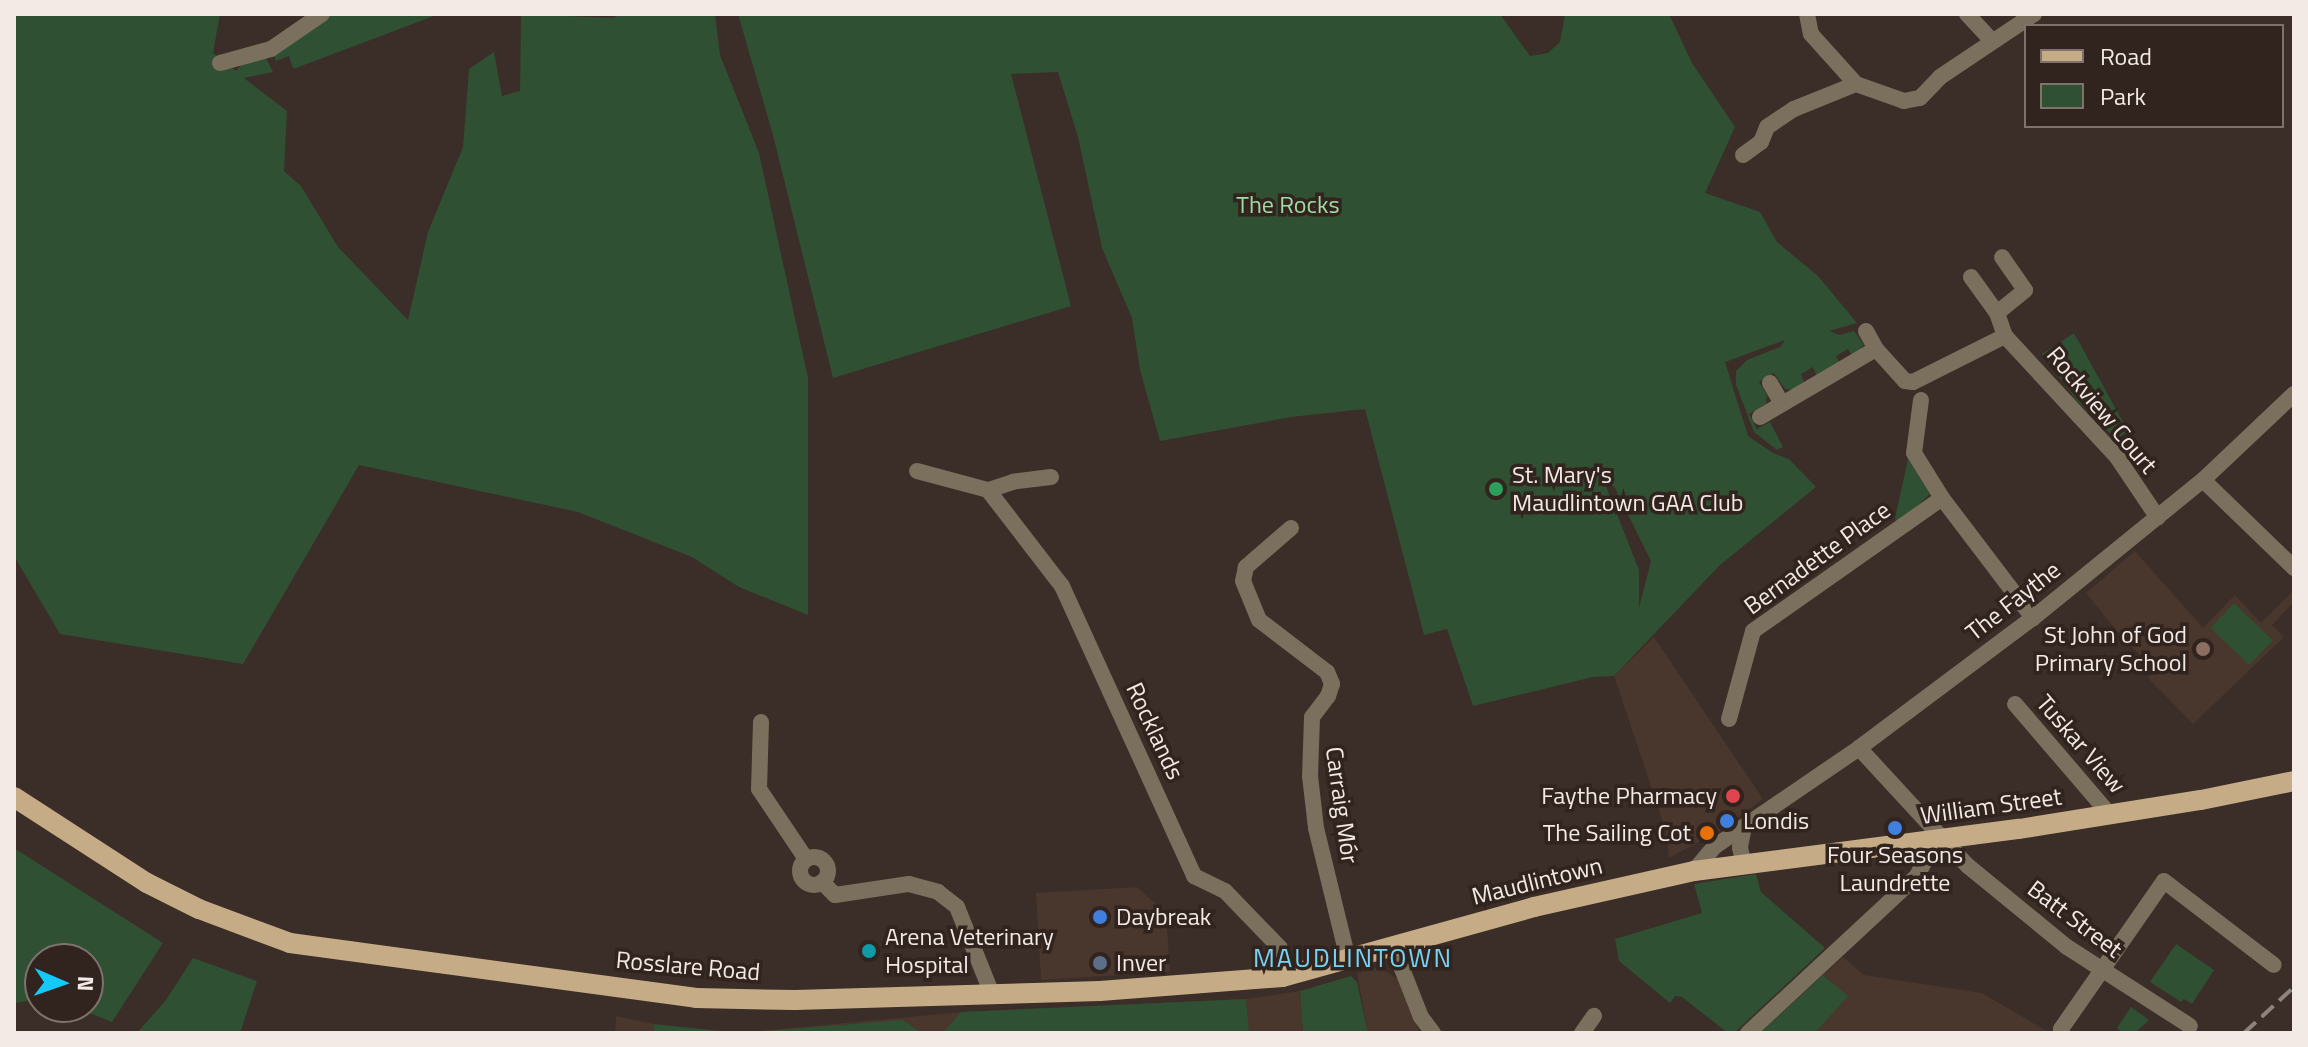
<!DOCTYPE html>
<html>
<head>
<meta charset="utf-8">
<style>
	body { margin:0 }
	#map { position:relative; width:2308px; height:1047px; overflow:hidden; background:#3b2d27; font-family:"Titillium Web",sans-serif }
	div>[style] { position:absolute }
	.built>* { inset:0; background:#49362d }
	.green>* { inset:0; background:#305033; transform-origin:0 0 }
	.minor>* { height:16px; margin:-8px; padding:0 8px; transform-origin:8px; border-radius:8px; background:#7b6f5d }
	.minor>.ring { margin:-8px; padding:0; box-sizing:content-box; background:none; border:16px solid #7b6f5d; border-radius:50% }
	.major>* { height:20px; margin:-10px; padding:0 10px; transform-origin:10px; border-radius:10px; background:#c6ac86 }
	.rail>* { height:4px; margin-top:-2px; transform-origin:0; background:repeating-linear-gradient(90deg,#8e827d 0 16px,transparent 0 24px) }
	.dots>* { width:22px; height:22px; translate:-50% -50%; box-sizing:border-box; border:4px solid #31231d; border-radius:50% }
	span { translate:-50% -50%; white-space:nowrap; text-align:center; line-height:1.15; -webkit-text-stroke:7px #31231d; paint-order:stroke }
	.park-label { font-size:24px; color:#9fdba3 }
	.street-label { font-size:24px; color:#f3e9e5 }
	.poi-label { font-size:24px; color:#f3e9e5 }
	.left { translate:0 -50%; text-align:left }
	.right { translate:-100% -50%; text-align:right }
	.neighbourhood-label { font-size:26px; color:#77d3f5; letter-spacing:2px }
	.frame { position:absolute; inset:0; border:16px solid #f3e9e5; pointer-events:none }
	.legend { position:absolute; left:2024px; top:24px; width:260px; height:104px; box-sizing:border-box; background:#31231d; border:2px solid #7f726d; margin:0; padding:10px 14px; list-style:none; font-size:24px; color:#f3e9e5 }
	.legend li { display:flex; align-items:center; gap:16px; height:40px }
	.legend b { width:40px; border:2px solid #7f726d }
	.north { position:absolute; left:24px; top:943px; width:80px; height:80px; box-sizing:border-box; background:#31231d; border:2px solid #7f726d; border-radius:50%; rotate:92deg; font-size:22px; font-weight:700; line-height:32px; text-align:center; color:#f3e9e5 }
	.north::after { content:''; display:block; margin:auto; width:28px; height:36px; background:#14cafb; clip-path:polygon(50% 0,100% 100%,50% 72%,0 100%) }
</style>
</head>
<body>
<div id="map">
	<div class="built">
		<i style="clip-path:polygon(2135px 551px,2203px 628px,2235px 595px,2261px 623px,2294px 590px,2294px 602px,2272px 625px,2284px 637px,2193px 724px,2148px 678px,2155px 670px,2121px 636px,2086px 593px)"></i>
		<i style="clip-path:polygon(1654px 637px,1763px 799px,1721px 830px,1669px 858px,1666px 831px,1614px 676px)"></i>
		<i style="clip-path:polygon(1137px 887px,1166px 913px,1170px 972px,1041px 980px,1036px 893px)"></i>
		<i style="clip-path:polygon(1843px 957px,1864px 975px,1982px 993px,2050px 1033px,1815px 1033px,1847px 996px,1823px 975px)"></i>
		<i style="clip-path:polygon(1380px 967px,1397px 979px,1420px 1033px,1368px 1033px,1357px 973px)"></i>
		<i style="clip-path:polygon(1300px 991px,1303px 1033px,615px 1033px,616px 1016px,677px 1029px,739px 1033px,961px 1012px,1246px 999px)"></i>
	</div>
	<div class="green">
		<i style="clip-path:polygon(14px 14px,220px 14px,213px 53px,236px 71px,241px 65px,266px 58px,273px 72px,244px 78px,287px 111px,284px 171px,301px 186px,338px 247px,408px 320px,428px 232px,463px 147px,469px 69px,494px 52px,502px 96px,520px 91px,521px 14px,612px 18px,623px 14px,715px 14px,720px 55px,759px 153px,808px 378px,808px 615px,739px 587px,692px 557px,578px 512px,359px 465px,243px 664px,60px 634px,14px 556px)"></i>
		<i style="clip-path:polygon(334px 14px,439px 14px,296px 68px,293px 68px,289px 56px,276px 61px,273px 53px)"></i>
		<i style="clip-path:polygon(evenodd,738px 14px,1500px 14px,1530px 56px,1548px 53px,1560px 42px,1565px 14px,1669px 14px,1692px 63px,1735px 127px,1705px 193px,1760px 212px,1777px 242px,1818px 276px,1857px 323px,1829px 331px,1840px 335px,1854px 331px,1864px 345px,1853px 357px,1848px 349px,1836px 356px,1840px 364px,1817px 377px,1813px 367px,1801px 374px,1804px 383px,1792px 390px,1785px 389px,1774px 373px,1759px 382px,1767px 395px,1766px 404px,1749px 414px,1757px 429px,1770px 422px,1783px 447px,1777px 450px,1754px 432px,1736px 385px,1736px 371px,1747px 360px,1780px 347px,1785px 340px,1725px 362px,1748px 436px,1773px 453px,1789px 459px,1816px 487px,1720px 565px,1614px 676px,1593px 677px,1473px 706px,1447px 629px,1424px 635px,1365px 409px,1291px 417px,1160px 441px,1140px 370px,1132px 318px,1102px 248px,1078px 137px,1058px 72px,1011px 74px,1071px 306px,833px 378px,773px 135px,738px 14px,1601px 474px,1615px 488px,1651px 561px,1639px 608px,1639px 570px,1601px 474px)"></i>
		<i style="clip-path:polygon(2074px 333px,2128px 431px,2116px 439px,2077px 401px,2042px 354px)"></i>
		<i style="clip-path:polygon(1908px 459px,1930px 494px,1897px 524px,1895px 518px)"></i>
		<i style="left:2234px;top:603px;width:54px;height:34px;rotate:44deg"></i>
		<i style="clip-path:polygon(14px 848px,163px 943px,112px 1022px,75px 1007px,88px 1007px,88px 959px,40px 959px,40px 999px,14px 1003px)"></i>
		<i style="clip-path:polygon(1756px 874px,1761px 892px,1825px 948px,1734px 1033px,1728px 1033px,1682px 997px,1675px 996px,1670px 1003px,1619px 961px,1615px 939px,1702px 913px,1694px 884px)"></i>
		<i style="clip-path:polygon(2176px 944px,2214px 970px,2192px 1004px,2184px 999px,2181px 1002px,2150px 982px)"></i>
		<i style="clip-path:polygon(193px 958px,257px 981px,240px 1033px,137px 1033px,166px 1000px)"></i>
		<i style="clip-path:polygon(1823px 975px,1848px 996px,1815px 1033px,1760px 1033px)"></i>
		<i style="clip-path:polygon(1351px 976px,1357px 982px,1368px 1033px,1303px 1033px,1300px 991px)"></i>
		<i style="clip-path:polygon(1246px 999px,1249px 1033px,943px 1033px,961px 1012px)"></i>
		<i style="clip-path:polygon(2131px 1007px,2149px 1020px,2135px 1033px,2123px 1033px,2117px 1028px)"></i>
		<i style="clip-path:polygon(903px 1020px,922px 1033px,654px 1033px,654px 1024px,739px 1033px)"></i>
	</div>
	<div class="minor">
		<i style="left:1807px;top:14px;width:20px;rotate:79deg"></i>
		<i style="left:1811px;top:34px;width:67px;rotate:48deg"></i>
		<i style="left:1856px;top:84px;width:51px;rotate:19.5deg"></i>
		<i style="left:1904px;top:101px;width:16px;rotate:-11deg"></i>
		<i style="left:1920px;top:98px;width:29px;rotate:-46deg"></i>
		<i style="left:1940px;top:77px;width:113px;rotate:-33.8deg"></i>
		<i style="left:1967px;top:14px;width:35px;rotate:47deg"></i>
		<i style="left:220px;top:63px;width:53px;rotate:-15.4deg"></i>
		<i style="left:271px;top:49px;width:62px;rotate:-34.5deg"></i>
		<i style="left:1743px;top:155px;width:22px;rotate:-36deg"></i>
		<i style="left:1761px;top:142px;width:16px;rotate:-68deg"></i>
		<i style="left:1767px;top:127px;width:32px;rotate:-34deg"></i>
		<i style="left:1794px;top:109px;width:67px;rotate:-22deg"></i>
		<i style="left:1971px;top:277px;width:44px;rotate:54.2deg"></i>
		<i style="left:1997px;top:313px;width:24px;rotate:71deg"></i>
		<i style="left:1997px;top:313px;width:36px;rotate:-39deg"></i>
		<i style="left:2025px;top:290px;width:40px;rotate:-124.9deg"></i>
		<i style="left:1866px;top:331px;width:21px;rotate:61deg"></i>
		<i style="left:1770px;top:383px;width:24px;rotate:60deg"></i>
		<i style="left:1921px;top:400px;width:53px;rotate:97.5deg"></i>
		<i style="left:1914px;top:453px;width:53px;rotate:58.1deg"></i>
		<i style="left:1760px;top:417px;width:134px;rotate:-30.4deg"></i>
		<i style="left:1876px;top:349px;width:43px;rotate:47.8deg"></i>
		<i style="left:1905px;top:381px;width:8px;rotate:7deg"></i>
		<i style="left:1913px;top:382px;width:103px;rotate:-26.6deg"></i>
		<i style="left:2005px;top:336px;width:165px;rotate:47.2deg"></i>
		<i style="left:2117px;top:457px;width:73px;rotate:56.1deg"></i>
		<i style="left:917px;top:471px;width:73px;rotate:15deg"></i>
		<i style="left:1051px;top:477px;width:38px;rotate:173deg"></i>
		<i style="left:1013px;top:482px;width:26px;rotate:162deg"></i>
		<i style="left:988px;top:490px;width:121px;rotate:52.4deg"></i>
		<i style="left:1062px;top:586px;width:319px;rotate:65.5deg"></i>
		<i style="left:1194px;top:876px;width:34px;rotate:26deg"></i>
		<i style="left:1225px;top:891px;width:79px;rotate:46deg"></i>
		<i style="left:1280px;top:948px;width:29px;rotate:86deg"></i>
		<i style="left:2203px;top:480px;width:127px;rotate:44deg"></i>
		<i style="left:1291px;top:528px;width:60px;rotate:139.1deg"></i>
		<i style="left:1246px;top:567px;width:14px;rotate:102deg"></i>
		<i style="left:1243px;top:581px;width:42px;rotate:67.7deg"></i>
		<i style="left:1259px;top:620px;width:86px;rotate:37.4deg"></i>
		<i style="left:1327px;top:672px;width:13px;rotate:67deg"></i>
		<i style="left:1332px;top:684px;width:13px;rotate:108deg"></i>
		<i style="left:1328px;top:696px;width:26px;rotate:127deg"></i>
		<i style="left:1312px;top:717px;width:59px;rotate:91.9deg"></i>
		<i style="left:1310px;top:776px;width:52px;rotate:83.4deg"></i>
		<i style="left:1316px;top:828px;width:135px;rotate:76.3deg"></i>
		<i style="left:2015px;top:704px;width:146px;rotate:49.4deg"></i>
		<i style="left:1729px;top:719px;width:91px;rotate:-74.7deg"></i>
		<i style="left:1753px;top:631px;width:231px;rotate:-35.1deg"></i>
		<i style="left:1942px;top:498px;width:151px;rotate:52.8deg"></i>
		<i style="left:761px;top:722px;width:67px;rotate:91.7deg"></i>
		<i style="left:759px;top:789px;width:84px;rotate:56.1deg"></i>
		<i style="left:1859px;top:748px;width:161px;rotate:47.3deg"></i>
		<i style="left:1968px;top:866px;width:128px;rotate:39.3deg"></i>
		<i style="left:2067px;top:947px;width:146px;rotate:32.7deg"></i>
		<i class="ring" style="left:800px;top:857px;width:12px;height:12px"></i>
		<i style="left:1744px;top:865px;width:18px;rotate:-103deg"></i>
		<i style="left:1740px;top:847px;width:20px;rotate:-79deg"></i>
		<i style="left:1694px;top:871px;width:31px;rotate:-50deg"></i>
		<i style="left:1714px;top:847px;width:176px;rotate:-34.3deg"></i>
		<i style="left:1859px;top:748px;width:217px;rotate:-36.8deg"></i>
		<i style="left:2033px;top:618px;width:219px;rotate:-39.1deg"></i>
		<i style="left:2203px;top:480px;width:125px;rotate:-43.4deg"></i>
		<i style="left:822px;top:882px;width:18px;rotate:45deg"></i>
		<i style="left:835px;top:895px;width:75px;rotate:-8.5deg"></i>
		<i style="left:909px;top:884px;width:30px;rotate:15deg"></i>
		<i style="left:938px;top:892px;width:24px;rotate:38deg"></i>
		<i style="left:957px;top:907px;width:94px;rotate:68.1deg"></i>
		<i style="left:1393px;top:946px;width:76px;rotate:68.5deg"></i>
		<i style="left:1421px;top:1017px;width:20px;rotate:53deg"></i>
		<i style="left:1582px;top:1033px;width:21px;rotate:-55deg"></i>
		<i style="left:1748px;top:1033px;width:231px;rotate:-42.9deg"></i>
		<i style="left:1917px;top:876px;width:16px;rotate:-63deg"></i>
		<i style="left:1924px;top:862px;width:20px;rotate:-101deg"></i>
		<i style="left:2062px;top:1033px;width:4px;rotate:-104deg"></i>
		<i style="left:2061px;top:1029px;width:180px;rotate:-55.2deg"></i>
		<i style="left:2164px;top:881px;width:138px;rotate:37.4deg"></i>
	</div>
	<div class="major">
		<i style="left:14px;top:797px;width:158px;rotate:32.9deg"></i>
		<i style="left:147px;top:883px;width:58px;rotate:26.6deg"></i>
		<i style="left:199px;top:909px;width:97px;rotate:20.5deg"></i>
		<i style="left:290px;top:943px;width:410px;rotate:7.7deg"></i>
		<i style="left:696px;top:998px;width:99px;rotate:1.2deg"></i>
		<i style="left:795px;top:1000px;width:305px;rotate:-1.7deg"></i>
		<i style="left:1100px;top:991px;width:183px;rotate:-4.4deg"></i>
		<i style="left:1282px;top:977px;width:262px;rotate:-15.5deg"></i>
		<i style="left:1534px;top:907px;width:164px;rotate:-12.7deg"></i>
		<i style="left:1694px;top:871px;width:328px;rotate:-7.4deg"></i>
		<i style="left:2019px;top:829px;width:184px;rotate:-9.1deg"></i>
		<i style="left:2201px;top:800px;width:95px;rotate:-11.5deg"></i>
	</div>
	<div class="rail">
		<i style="left:2244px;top:1033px;width:68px;rotate:-42.6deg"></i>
	</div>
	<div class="dots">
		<i style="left:1496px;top:489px;background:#2e9e5b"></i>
		<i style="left:2203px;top:649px;background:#8d6e63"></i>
		<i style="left:1733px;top:796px;background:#e0444e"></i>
		<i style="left:1727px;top:821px;background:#3f7fe0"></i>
		<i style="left:1895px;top:828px;background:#3f7fe0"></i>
		<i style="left:1707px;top:833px;background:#e8710a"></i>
		<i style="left:1100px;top:917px;background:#3f7fe0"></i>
		<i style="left:869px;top:951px;background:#0f9aa8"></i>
		<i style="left:1100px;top:963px;background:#5c6f8a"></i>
	</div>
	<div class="park-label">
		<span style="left:1288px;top:205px">The Rocks</span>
	</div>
	<div class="street-label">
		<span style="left:2102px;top:410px;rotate:50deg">Rockview Court</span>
		<span style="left:1817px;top:558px;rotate:-36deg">Bernadette Place</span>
		<span style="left:2013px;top:601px;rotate:-38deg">The Faythe</span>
		<span style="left:1155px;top:731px;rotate:65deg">Rocklands</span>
		<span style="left:2081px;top:744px;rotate:49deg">Tuskar View</span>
		<span style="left:1342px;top:805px;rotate:82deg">Carraig Mór</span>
		<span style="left:1991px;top:806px;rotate:-8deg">William Street</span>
		<span style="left:1537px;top:881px;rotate:-14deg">Maudlintown</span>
		<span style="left:2075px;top:919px;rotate:37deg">Batt Street</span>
		<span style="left:688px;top:966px;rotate:5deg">Rosslare Road</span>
	</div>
	<div class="poi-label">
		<span class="left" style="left:1512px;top:489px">St. Mary's<br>Maudlintown GAA Club</span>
		<span class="right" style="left:2187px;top:649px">St John of God<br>Primary School</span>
		<span class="right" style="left:1717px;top:796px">Faythe Pharmacy</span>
		<span class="left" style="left:1743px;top:821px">Londis</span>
		<span class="right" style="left:1691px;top:833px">The Sailing Cot</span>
		<span style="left:1895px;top:869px">Four Seasons<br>Laundrette</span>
		<span class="left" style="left:1116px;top:917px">Daybreak</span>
		<span class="left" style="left:885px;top:951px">Arena Veterinary<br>Hospital</span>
		<span class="left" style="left:1116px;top:963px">Inver</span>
	</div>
	<div class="neighbourhood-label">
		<span style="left:1353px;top:958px">MAUDLINTOWN</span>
	</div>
	<div class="frame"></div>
	<ul class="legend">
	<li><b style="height:10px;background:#c6ac86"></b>Road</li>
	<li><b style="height:22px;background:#305033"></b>Park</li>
	</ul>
	<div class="north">N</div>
</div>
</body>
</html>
